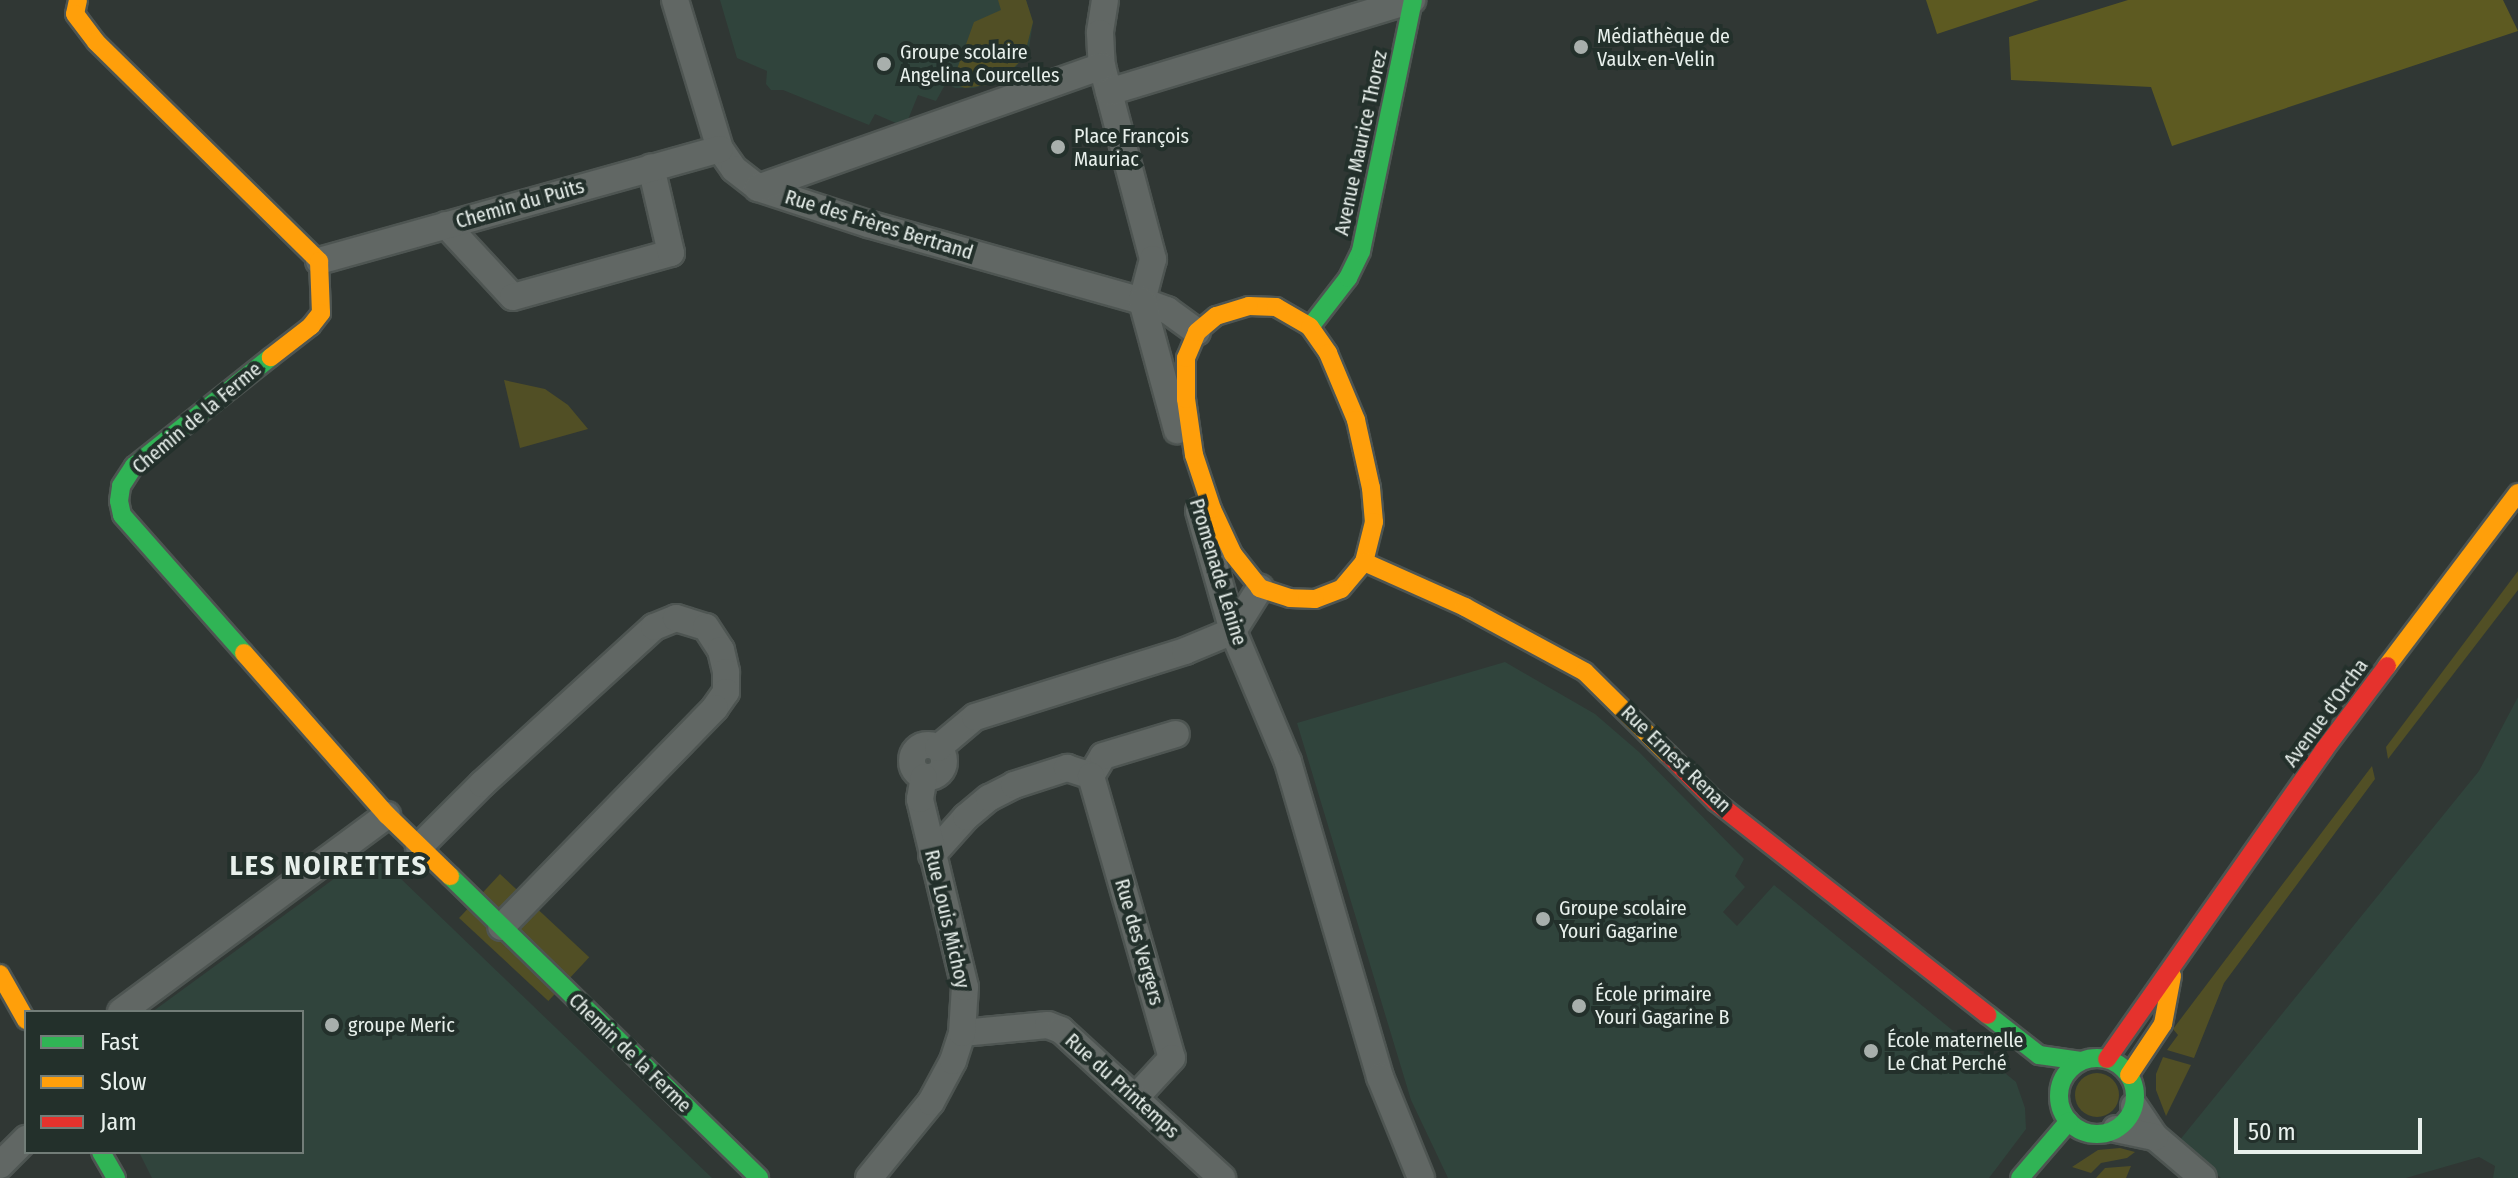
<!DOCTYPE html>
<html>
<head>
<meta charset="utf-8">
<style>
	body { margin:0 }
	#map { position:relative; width:2518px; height:1178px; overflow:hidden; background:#303734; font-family:"Fira Sans Condensed",sans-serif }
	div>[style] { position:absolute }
	.built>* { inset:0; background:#30443c }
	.green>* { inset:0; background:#514f25; transform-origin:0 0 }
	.round { border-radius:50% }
	.forest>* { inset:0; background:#5d5a21 }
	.roads { filter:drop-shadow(2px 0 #4e5552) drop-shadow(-2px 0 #4e5552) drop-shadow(0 2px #4e5552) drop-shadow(0 -2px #4e5552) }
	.street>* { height:26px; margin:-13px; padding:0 13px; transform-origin:13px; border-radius:13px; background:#616764 }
	.street>.ring { margin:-13px; padding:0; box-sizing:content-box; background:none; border:26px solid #616764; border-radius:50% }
	.fast>* { height:18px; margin:-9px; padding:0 9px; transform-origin:9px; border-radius:9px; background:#30b455 }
	.fast>.ring { margin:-9px; padding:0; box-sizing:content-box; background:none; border:18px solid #30b455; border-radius:50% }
	.slow>* { height:18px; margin:-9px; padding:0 9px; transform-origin:9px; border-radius:9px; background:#ff9f0a }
	.jam>* { height:18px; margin:-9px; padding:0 9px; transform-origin:9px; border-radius:9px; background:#e5322d }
	.dots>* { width:22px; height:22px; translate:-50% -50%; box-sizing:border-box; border:4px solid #23302b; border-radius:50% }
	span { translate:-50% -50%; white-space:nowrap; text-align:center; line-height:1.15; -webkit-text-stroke:8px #23302b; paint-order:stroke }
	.poi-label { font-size:20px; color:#e8f0ec }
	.left { translate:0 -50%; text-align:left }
	.street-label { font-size:20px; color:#e8f0ec }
	.district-label { font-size:28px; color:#e8f0ec; font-weight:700; letter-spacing:2px }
	.legend { position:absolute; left:24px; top:1010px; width:280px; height:144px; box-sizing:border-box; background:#23302b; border:2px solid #727d78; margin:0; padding:10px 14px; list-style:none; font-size:24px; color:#e8f0ec }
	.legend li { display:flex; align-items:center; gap:16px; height:40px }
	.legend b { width:40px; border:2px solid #727d78 }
	.scale { position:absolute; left:2234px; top:1118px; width:188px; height:36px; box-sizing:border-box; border:4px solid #e8f0ec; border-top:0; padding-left:10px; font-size:24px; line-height:28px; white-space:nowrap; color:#e8f0ec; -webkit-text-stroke:6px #23302b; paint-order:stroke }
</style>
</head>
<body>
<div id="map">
	<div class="built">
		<i style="clip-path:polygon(720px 0,1026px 0,1033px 22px,1029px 48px,1016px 67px,1003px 79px,974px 88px,955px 88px,946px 83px,936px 101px,918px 95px,905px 127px,875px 114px,869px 125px,783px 90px,771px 90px,766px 84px,767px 71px,737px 58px)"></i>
		<i style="clip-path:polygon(1505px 662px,1595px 714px,1639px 752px,1744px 859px,1735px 876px,1745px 887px,1723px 912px,1737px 926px,1774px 885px,2016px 1082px,2025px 1108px,2026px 1129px,1989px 1178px,1448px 1178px,1411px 1100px,1297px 723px)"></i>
		<i style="clip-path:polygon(2518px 697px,2518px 1178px,2493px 1178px,2495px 1166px,2479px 1157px,2406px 1178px,2221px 1178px,2179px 1141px,2479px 771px)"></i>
		<i style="clip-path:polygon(372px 851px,712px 1178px,152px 1178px,139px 1152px,302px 1152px,302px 1012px,152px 1012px)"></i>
	</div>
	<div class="green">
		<i style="clip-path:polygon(998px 0,1026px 0,1033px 22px,1024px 57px,1003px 79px,987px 85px,965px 88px,952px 83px,974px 22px,1001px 10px)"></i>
		<i style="clip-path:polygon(504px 380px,545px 389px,568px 405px,588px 429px,520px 448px)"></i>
		<i style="clip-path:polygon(2518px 571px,2518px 590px,2388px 759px,2386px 747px)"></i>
		<i style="clip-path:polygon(2372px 766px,2375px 779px,2224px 983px,2194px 1058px,2167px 1050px,2178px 1035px,2173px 1029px)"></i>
		<i style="left:500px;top:874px;width:122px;height:60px;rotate:43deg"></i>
		<i style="clip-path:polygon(2163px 1057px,2191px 1065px,2166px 1116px,2156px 1090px,2156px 1074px)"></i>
		<i class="round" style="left:2075px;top:1073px;width:44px;height:44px"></i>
		<i style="clip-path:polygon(2120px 1148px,2135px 1152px,2127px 1158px,2101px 1163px,2091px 1173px,2072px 1167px,2098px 1150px)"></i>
		<i style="clip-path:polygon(2131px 1166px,2126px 1178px,2096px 1178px,2105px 1168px)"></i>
	</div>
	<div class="forest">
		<i style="clip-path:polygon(1926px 0,2039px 0,1937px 34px)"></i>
		<i style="clip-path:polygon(2128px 0,2503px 0,2518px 31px,2172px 146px,2151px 87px,2011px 80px,2009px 37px)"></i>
	</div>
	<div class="roads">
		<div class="street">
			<i style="left:675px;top:0;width:156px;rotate:73.2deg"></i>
			<i style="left:720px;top:149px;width:24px;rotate:55deg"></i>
			<i style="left:734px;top:169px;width:31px;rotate:38deg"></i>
			<i style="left:758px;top:188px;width:116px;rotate:18.1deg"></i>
			<i style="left:868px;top:224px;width:285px;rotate:15.7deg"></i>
			<i style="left:1142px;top:301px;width:27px;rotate:20deg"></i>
			<i style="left:1167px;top:310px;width:37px;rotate:36deg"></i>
			<i style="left:1105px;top:0;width:33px;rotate:99deg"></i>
			<i style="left:1100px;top:33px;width:33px;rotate:87deg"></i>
			<i style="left:1102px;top:66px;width:200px;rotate:75.2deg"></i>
			<i style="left:1153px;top:259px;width:43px;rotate:104.7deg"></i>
			<i style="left:1142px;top:301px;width:134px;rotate:74.8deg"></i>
			<i style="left:1109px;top:92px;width:317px;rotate:-16.9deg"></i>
			<i style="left:758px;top:188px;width:365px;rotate:-19.5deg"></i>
			<i style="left:446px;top:225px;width:98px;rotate:47.1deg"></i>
			<i style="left:513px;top:297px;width:164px;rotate:-15.6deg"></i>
			<i style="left:671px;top:253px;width:88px;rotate:-103.1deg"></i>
			<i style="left:319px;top:261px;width:416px;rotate:-15.6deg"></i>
			<i style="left:1199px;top:511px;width:125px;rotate:74.2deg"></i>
			<i style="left:1233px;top:631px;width:142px;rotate:67.2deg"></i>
			<i style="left:1288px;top:762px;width:328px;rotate:73.7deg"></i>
			<i style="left:1380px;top:1077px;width:109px;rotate:67.9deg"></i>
			<i class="ring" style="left:912px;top:745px;width:6px;height:6px"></i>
			<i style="left:938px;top:748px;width:48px;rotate:-40deg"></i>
			<i style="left:975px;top:717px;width:220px;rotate:-17.4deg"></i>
			<i style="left:1185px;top:651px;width:52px;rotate:-22.6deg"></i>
			<i style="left:1233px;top:631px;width:51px;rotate:-57.9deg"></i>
			<i style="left:1091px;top:776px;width:23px;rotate:-59deg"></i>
			<i style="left:1103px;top:756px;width:76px;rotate:-16.8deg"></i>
			<i style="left:419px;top:847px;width:89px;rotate:-45deg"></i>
			<i style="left:482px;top:784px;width:233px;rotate:-42.4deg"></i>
			<i style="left:654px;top:627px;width:24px;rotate:-22deg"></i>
			<i style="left:676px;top:618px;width:31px;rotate:17deg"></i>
			<i style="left:706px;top:627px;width:27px;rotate:57deg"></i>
			<i style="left:721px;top:650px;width:23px;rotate:77deg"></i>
			<i style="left:726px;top:672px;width:20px;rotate:90deg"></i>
			<i style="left:726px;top:692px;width:19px;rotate:125deg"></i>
			<i style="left:715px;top:708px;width:306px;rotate:134.3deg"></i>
			<i style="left:932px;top:855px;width:51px;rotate:-48.2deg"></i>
			<i style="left:966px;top:817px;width:30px;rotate:-40deg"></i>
			<i style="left:989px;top:798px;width:28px;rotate:-27deg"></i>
			<i style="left:1014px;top:785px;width:56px;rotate:-17.8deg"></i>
			<i style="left:1067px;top:768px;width:25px;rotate:18deg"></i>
			<i style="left:1091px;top:776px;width:293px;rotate:74deg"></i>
			<i style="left:1172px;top:1058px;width:53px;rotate:132.7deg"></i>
			<i style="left:121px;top:1012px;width:331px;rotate:-36.5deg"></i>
			<i style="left:962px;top:1033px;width:86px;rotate:-5.3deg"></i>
			<i style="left:1048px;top:1025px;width:14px;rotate:21deg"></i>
			<i style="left:1061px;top:1030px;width:219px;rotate:42.6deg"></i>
			<i style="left:2134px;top:1106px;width:37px;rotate:56deg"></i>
			<i style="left:2155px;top:1137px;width:63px;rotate:40.5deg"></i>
			<i style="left:2116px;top:1129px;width:40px;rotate:12deg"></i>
			<i style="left:0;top:1165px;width:37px;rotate:-45deg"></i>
			<i style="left:869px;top:1178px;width:98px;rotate:-50.8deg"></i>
			<i style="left:931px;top:1102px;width:47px;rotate:-61.8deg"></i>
			<i style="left:953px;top:1061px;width:29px;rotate:-72deg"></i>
			<i style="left:962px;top:1033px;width:46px;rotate:-86.3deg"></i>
			<i style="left:965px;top:987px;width:193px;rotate:-103.5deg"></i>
			<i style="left:920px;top:799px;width:22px;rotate:-80deg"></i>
		</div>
		<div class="fast">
			<i style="left:1310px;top:327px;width:62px;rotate:-52.2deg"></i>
			<i style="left:1348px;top:278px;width:30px;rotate:-64deg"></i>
			<i style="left:1361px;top:251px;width:256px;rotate:-78.3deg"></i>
			<i style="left:244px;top:653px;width:184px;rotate:-131.5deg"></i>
			<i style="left:122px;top:515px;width:14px;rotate:-102deg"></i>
			<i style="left:119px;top:501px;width:15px;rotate:-82deg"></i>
			<i style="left:121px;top:486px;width:24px;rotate:-57deg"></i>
			<i style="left:134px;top:466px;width:175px;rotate:-38.5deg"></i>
			<i style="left:450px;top:876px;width:432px;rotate:44.3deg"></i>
			<i style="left:1988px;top:1015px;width:65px;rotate:38.1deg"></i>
			<i style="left:2039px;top:1055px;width:42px;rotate:8.1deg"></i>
			<i class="ring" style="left:2059px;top:1058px;width:58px;height:58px"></i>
			<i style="left:101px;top:1152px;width:30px;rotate:60deg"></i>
			<i style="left:2020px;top:1178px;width:75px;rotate:-49.3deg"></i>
		</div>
		<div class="slow">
			<i style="left:78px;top:0;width:14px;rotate:102deg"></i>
			<i style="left:75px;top:14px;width:35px;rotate:53deg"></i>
			<i style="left:96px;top:42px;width:313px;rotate:44.5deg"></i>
			<i style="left:319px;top:261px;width:52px;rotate:87.8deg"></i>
			<i style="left:321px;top:313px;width:16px;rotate:128deg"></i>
			<i style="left:311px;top:326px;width:51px;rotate:142.2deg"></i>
			<i style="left:1249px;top:306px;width:27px;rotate:2deg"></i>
			<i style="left:1276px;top:307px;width:39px;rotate:30deg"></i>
			<i style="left:1310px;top:327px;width:32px;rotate:55deg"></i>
			<i style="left:1328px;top:353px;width:73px;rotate:67.3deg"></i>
			<i style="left:1356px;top:420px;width:70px;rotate:77.6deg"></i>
			<i style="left:1371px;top:488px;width:34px;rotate:85deg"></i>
			<i style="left:1374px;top:522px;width:41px;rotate:104deg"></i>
			<i style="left:1364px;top:562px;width:35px;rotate:130deg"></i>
			<i style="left:1341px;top:589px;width:28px;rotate:159deg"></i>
			<i style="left:1315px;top:599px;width:25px;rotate:-178deg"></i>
			<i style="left:1290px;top:598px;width:32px;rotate:-162deg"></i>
			<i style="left:1260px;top:588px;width:43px;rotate:-128.5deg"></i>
			<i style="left:1233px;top:554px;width:50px;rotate:-115deg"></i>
			<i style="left:1212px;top:509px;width:57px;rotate:-108.4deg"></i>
			<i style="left:1194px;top:455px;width:57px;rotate:-98.1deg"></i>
			<i style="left:1186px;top:399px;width:41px;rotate:-90deg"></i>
			<i style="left:1186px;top:358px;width:28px;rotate:-67deg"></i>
			<i style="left:1197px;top:332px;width:25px;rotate:-40deg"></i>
			<i style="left:1216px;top:316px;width:34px;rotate:-17deg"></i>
			<i style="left:1364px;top:562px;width:111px;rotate:24deg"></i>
			<i style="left:1465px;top:607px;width:136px;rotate:28.4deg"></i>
			<i style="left:1585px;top:672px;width:117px;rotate:44.7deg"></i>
			<i style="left:244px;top:653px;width:216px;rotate:48.6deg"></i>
			<i style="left:387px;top:815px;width:88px;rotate:44.1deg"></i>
			<i style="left:2387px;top:666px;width:217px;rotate:-52.9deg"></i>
			<i style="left:0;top:974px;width:53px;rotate:60.5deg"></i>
			<i style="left:2129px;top:1075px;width:61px;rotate:-56.3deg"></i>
			<i style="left:2163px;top:1024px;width:49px;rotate:-79.4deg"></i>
		</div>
		<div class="jam">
			<i style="left:1668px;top:754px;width:68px;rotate:45deg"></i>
			<i style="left:1716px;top:802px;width:345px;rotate:38.1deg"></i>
			<i style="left:2107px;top:1059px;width:378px;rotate:-54.9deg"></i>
			<i style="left:2324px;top:750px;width:105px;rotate:-53.1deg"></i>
		</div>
	</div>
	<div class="dots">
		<i style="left:1581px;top:47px;background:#a8afac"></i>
		<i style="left:884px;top:64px;background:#a8afac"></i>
		<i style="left:1058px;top:147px;background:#a8afac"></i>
		<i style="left:1543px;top:919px;background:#a8afac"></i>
		<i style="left:1579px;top:1006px;background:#a8afac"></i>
		<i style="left:332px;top:1025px;background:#a8afac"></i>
		<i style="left:1871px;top:1051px;background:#a8afac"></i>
	</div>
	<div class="poi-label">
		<span class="left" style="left:1597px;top:48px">Médiathèque de<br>Vaulx-en-Velin</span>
		<span class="left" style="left:900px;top:64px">Groupe scolaire<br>Angelina Courcelles</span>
		<span class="left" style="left:1074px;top:148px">Place François<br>Mauriac</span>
		<span class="left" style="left:1559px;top:920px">Groupe scolaire<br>Youri Gagarine</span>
		<span class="left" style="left:1595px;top:1006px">École primaire<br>Youri Gagarine B</span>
		<span class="left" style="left:348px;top:1025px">groupe Meric</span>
		<span class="left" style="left:1887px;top:1052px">École maternelle<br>Le Chat Perché</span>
	</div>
	<div class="street-label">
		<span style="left:1361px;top:143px;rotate:-78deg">Avenue Maurice Thorez</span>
		<span style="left:520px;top:204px;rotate:-16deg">Chemin du Puits</span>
		<span style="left:879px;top:225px;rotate:17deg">Rue des Frères Bertrand</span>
		<span style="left:197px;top:418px;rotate:-40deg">Chemin de la Ferme</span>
		<span style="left:1218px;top:572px;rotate:73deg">Promenade Lénine</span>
		<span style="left:2326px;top:713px;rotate:-54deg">Avenue d'Orcha</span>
		<span style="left:1676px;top:759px;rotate:44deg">Rue Ernest Renan</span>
		<span style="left:947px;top:919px;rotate:77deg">Rue Louis Michoy</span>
		<span style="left:1139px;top:942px;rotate:74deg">Rue des Vergers</span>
		<span style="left:630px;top:1053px;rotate:44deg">Chemin de la Ferme</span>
		<span style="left:1122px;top:1086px;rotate:42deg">Rue du Printemps</span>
	</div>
	<div class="district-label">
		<span style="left:329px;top:866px">LES NOIRETTES</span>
	</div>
	<ul class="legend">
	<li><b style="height:10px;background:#30b455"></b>Fast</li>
	<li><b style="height:10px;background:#ff9f0a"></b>Slow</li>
	<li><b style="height:10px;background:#e5322d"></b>Jam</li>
	</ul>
	<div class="scale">50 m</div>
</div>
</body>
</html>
